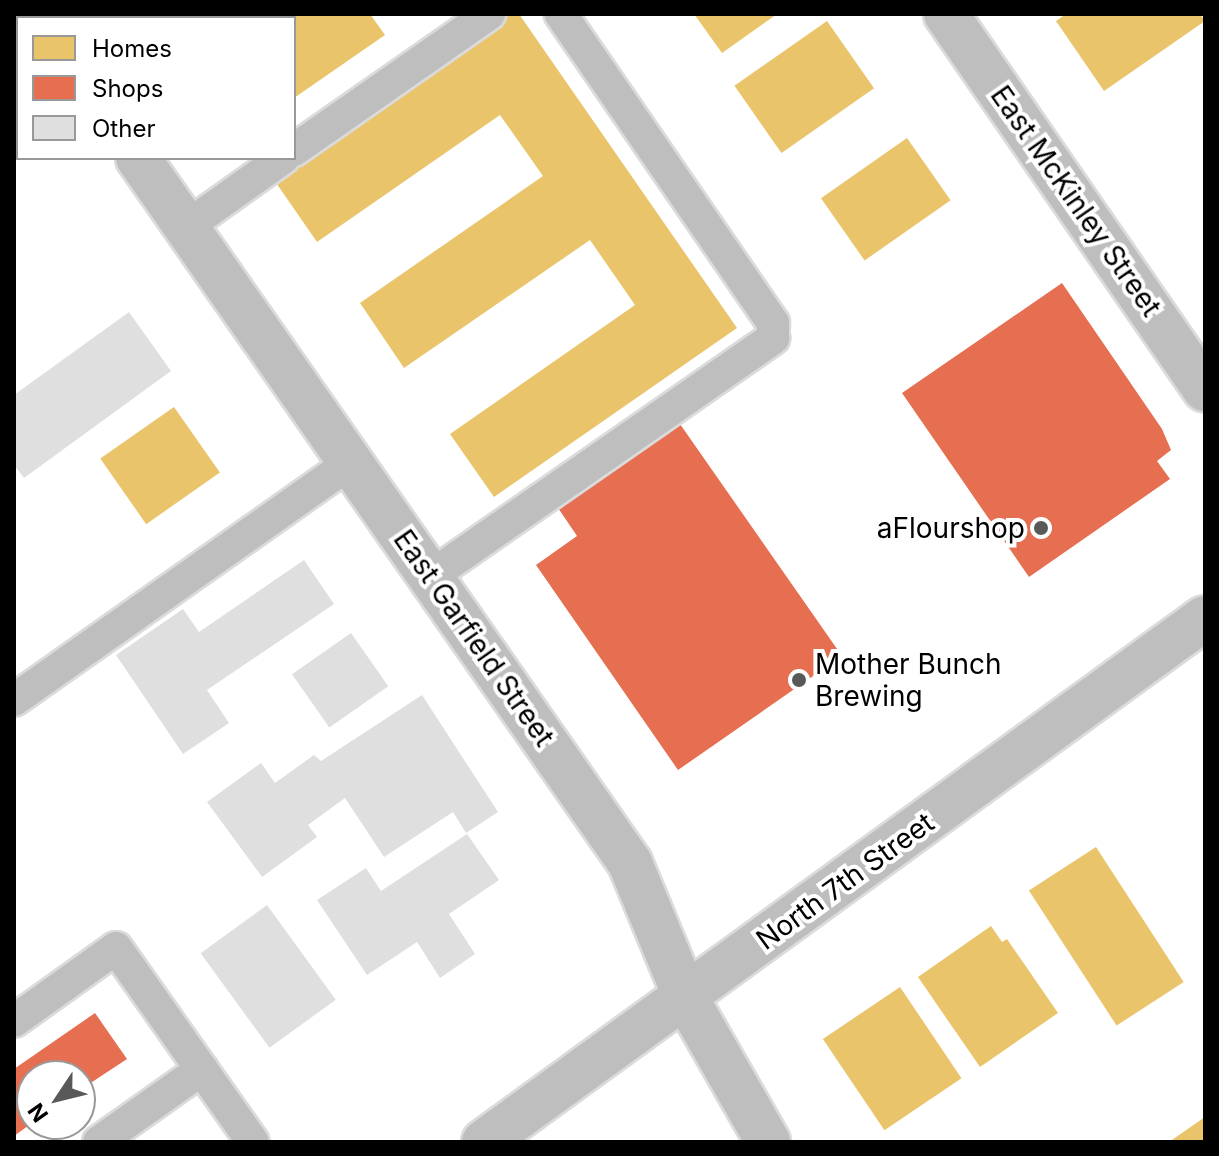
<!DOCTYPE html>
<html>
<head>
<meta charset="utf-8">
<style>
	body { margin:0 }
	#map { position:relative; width:1219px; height:1156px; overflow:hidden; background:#fff; font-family:Inter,sans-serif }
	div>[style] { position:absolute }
	.homes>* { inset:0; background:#e9c46a; transform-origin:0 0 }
	.shops>* { inset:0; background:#e76f51 }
	.building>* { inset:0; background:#dfdfdf; transform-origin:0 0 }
	.roads { filter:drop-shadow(2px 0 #dbdbdb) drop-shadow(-2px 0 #dbdbdb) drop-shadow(0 2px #dbdbdb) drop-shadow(0 -2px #dbdbdb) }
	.lane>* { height:32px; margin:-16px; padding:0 16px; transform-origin:16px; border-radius:16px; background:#bebebe }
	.street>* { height:44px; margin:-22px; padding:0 22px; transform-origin:22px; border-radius:22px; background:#bebebe }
	.primary>* { height:44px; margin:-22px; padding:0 22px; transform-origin:22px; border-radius:22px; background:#bebebe }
	.dots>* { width:22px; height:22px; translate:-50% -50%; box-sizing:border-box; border:4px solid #fff; border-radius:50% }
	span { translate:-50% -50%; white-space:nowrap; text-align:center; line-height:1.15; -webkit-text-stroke:8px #fff; paint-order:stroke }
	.street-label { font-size:28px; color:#000 }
	.poi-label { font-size:28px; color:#000 }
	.right { translate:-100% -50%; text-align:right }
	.left { translate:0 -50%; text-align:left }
	.frame { position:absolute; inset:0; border:16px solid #000; pointer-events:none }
	.legend { position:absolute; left:16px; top:16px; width:280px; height:144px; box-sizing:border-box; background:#fff; border:2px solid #999; margin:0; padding:10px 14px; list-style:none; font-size:24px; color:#000 }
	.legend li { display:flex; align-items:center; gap:16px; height:40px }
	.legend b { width:40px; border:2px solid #999 }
	.north { position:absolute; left:16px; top:1060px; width:80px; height:80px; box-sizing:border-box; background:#fff; border:2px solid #999; border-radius:50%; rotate:235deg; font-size:22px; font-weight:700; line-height:32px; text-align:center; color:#000 }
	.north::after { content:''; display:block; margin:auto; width:28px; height:36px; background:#595959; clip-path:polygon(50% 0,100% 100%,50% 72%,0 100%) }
</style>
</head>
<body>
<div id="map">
	<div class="homes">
		<i style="clip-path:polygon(247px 14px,370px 14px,385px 35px,294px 98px,294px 18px,241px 18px)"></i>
		<i style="clip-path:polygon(508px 14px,519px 14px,737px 328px,494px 497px,450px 434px,635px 305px,590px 240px,404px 368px,360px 303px,543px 176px,500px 115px,317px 242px,272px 177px)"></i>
		<i style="clip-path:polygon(694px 14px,777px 14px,722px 53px)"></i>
		<i style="clip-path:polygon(1066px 14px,1200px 14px,1205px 21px,1104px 91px,1056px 21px)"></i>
		<i style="left:827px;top:21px;width:82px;height:113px;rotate:55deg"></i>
		<i style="left:907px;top:138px;width:76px;height:105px;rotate:55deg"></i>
		<i style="left:174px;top:407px;width:80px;height:90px;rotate:55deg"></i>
		<i style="left:1096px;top:847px;width:161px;height:80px;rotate:57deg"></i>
		<i style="clip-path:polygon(991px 926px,1002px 942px,1007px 939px,1058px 1013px,980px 1067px,918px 977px)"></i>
		<i style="left:900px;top:987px;width:110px;height:93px;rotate:56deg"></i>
		<i style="clip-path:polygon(1205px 1117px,1205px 1142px,1169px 1142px)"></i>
	</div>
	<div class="shops">
		<i style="clip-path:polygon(1062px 283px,1162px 429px,1171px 450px,1157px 461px,1170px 479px,1029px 577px,902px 393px)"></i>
		<i style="clip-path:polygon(673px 414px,842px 656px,678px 770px,536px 565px,577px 536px,552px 499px)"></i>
		<i style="clip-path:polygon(95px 1013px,127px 1059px,80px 1090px,80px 1076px,32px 1076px,32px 1123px,14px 1136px,14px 1069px)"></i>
	</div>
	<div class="building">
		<i style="clip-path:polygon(129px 312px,171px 371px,24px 478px,14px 465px,14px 395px)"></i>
		<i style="clip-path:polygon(304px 560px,334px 604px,207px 690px,229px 723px,183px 754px,116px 655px,183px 609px,199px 632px)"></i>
		<i style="left:351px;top:633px;width:65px;height:72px;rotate:55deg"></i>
		<i style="clip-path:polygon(422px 695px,498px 812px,466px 833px,453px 812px,384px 857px,345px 798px,308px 825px,317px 837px,262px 877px,207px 802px,261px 763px,275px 783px,314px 755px,321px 761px)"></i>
		<i style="clip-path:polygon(467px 834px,499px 880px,449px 914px,475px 954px,440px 978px,417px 942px,367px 975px,317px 900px,366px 868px,381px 891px)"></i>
		<i style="left:267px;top:905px;width:117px;height:82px;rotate:54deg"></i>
	</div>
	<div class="roads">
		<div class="lane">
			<i style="left:294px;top:150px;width:238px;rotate:-34.9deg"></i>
			<i style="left:186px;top:227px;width:119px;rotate:-35.4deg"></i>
			<i style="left:431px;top:576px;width:417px;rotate:-34.8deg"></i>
			<i style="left:773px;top:338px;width:15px;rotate:-90deg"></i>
			<i style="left:773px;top:323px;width:375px;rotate:-124.5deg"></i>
			<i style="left:14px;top:700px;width:413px;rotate:-35.2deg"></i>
			<i style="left:14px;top:1021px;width:125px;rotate:-35.6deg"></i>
			<i style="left:116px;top:948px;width:237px;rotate:54.8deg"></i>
			<i style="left:99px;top:1142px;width:126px;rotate:-35.3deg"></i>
		</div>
		<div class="street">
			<i style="left:37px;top:14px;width:5px;rotate:53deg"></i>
			<i style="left:946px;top:14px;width:456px;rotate:55.4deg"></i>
			<i style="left:138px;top:158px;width:860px;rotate:55.09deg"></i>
			<i style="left:630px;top:863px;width:146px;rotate:67.5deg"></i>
			<i style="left:686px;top:998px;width:166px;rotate:60.3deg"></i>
		</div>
		<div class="primary">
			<i style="left:484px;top:1142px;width:891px;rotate:-36.01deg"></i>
		</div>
	</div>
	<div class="dots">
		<i style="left:1041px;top:528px;background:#595959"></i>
		<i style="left:799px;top:680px;background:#595959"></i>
	</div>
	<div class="street-label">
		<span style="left:1076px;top:201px;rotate:55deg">East McKinley Street</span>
		<span style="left:474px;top:638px;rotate:55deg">East Garfield Street</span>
		<span style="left:845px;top:881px;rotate:-36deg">North 7th Street</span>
	</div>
	<div class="poi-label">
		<span class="right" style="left:1025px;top:528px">aFlourshop</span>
		<span class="left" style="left:815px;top:680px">Mother Bunch<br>Brewing</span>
	</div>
	<div class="frame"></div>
	<ul class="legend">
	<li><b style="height:22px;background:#e9c46a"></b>Homes</li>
	<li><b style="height:22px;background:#e76f51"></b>Shops</li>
	<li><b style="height:22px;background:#dfdfdf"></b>Other</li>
	</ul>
	<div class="north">N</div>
</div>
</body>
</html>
